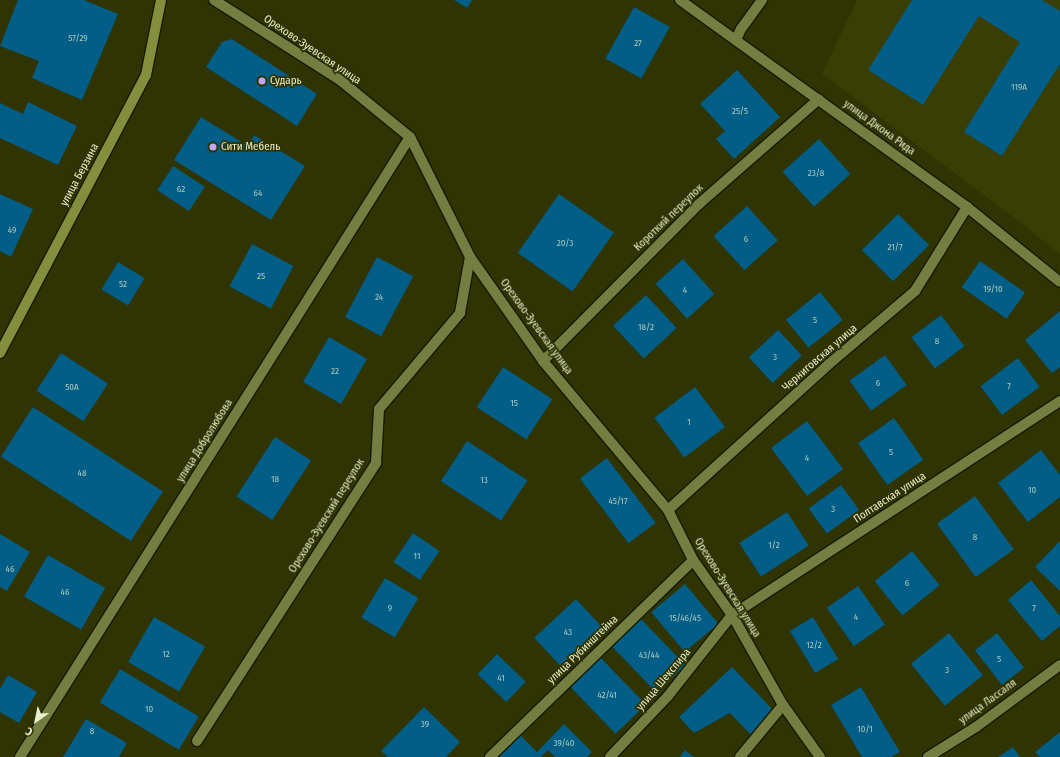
<!DOCTYPE html>
<html>
<head>
<meta charset="utf-8">
<style>
	body { margin:0 }
	#map { position:relative; width:1060px; height:757px; overflow:hidden; background:#2f3402; font-family:"Fira Sans Condensed",sans-serif }
	div>[style] { position:absolute }
	.built>* { inset:0; background:#383e04 }
	.building>* { inset:0; background:#025e86; transform-origin:0 0 }
	.roads { filter:drop-shadow(1px 0 #171b00) drop-shadow(-1px 0 #171b00) drop-shadow(0 1px #171b00) drop-shadow(0 -1px #171b00) }
	.lane>* { height:10px; margin:-5px; padding:0 5px; transform-origin:5px; border-radius:5px; background:#747e40 }
	.street>* { height:10px; margin:-5px; padding:0 5px; transform-origin:5px; border-radius:5px; background:#747e40 }
	.secondary>* { height:10px; margin:-5px; padding:0 5px; transform-origin:5px; border-radius:5px; background:#838f3c }
	.dots>* { width:11px; height:11px; translate:-50% -50%; box-sizing:border-box; border:2px solid #2f3402; border-radius:50% }
	span { translate:-50% -50%; white-space:nowrap; text-align:center; line-height:1.15; -webkit-text-stroke:3.5px #2f3402; paint-order:stroke }
	.number-label { font-size:9px; color:#aecabc }
	.number-label span { -webkit-text-stroke-width:0 }
	.street-label { font-size:11px; color:#e8eece }
	.poi-label { font-size:11px; color:#e8eece }
	.left { translate:0 -50%; text-align:left }
	.north { position:absolute; left:16px; top:701px; width:40px; height:40px; -webkit-text-stroke:3px #2f3402; paint-order:stroke; rotate:213deg; font-size:11px; font-weight:700; line-height:16px; text-align:center; color:#e8eece }
	.north::after { content:''; display:block; margin:auto; width:14px; height:18px; background:#e8eece; clip-path:polygon(50% 0,100% 100%,50% 72%,0 100%) }
</style>
</head>
<body>
<div id="map">
	<div class="built">
		<i style="clip-path:polygon(857px 0,1060px 0,1060px 254px,1003px 209px,822px 74px)"></i>
	</div>
	<div class="building">
		<i style="clip-path:polygon(18px 0,84px 0,118px 14px,82px 100px,32px 78px,39px 61px,0 46px)"></i>
		<i style="clip-path:polygon(454px 0,472px 0,467px 8px)"></i>
		<i style="clip-path:polygon(912px 0,1042px 0,1060px 11px,1060px 64px,1002px 156px,964px 132px,1020px 42px,979px 16px,923px 105px,868px 70px)"></i>
		<i style="left:634px;top:7px;width:41px;height:59px;rotate:29deg"></i>
		<i style="clip-path:polygon(232px 39px,317px 94px,297px 126px,206px 67px,222px 42px)"></i>
		<i style="clip-path:polygon(737px 70px,780px 117px,734px 159px,716px 139px,725px 131px,700px 104px)"></i>
		<i style="clip-path:polygon(28px 102px,77px 126px,58px 165px,0 138px,0 103px,23px 114px)"></i>
		<i style="clip-path:polygon(201px 117px,248px 146px,254px 135px,305px 166px,271px 220px,174px 160px)"></i>
		<i style="left:819px;top:139px;width:47px;height:49px;rotate:48deg"></i>
		<i style="left:173px;top:166px;width:38px;height:29px;rotate:33deg"></i>
		<i style="clip-path:polygon(0 194px,33px 209px,11px 257px,0 251px)"></i>
		<i style="left:559px;top:194px;width:67px;height:72px;rotate:35deg"></i>
		<i style="left:747px;top:206px;width:46px;height:45px;rotate:48deg"></i>
		<i style="left:898px;top:214px;width:44px;height:51px;rotate:45deg"></i>
		<i style="left:252px;top:244px;width:47px;height:48px;rotate:28deg"></i>
		<i style="left:377px;top:257px;width:41px;height:68px;rotate:28deg"></i>
		<i style="left:683px;top:259px;width:47px;height:37px;rotate:48deg"></i>
		<i style="left:980px;top:261px;width:55px;height:32px;rotate:35deg"></i>
		<i style="left:118px;top:262px;width:31px;height:32px;rotate:31deg"></i>
		<i style="left:820px;top:292px;width:36px;height:44px;rotate:51deg"></i>
		<i style="left:646px;top:295px;width:45px;height:45px;rotate:47deg"></i>
		<i style="clip-path:polygon(1060px 311px,1060px 367px,1052px 373px,1025px 340px)"></i>
		<i style="left:941px;top:315px;width:39px;height:37px;rotate:53deg"></i>
		<i style="left:778px;top:330px;width:35px;height:40px;rotate:47deg"></i>
		<i style="left:329px;top:337px;width:44px;height:52px;rotate:30deg"></i>
		<i style="left:61px;top:353px;width:56px;height:45px;rotate:33deg"></i>
		<i style="left:885px;top:355px;width:37px;height:44px;rotate:54deg"></i>
		<i style="left:1018px;top:358px;width:36px;height:47px;rotate:53deg"></i>
		<i style="left:503px;top:367px;width:59px;height:48px;rotate:33deg"></i>
		<i style="left:695px;top:387px;width:50px;height:51px;rotate:53deg"></i>
		<i style="left:33px;top:407px;width:155px;height:59px;rotate:33deg"></i>
		<i style="left:894px;top:418px;width:51px;height:44px;rotate:55deg"></i>
		<i style="left:807px;top:421px;width:60px;height:45px;rotate:53deg"></i>
		<i style="left:275px;top:437px;width:43px;height:71px;rotate:33deg"></i>
		<i style="left:467px;top:441px;width:72px;height:48px;rotate:33deg"></i>
		<i style="clip-path:polygon(1041px 450px,1060px 475px,1060px 497px,1028px 522px,998px 483px)"></i>
		<i style="left:607px;top:458px;width:81px;height:34px;rotate:53deg"></i>
		<i style="left:841px;top:485px;width:31px;height:40px;rotate:54deg"></i>
		<i style="left:975px;top:496px;width:66px;height:47px;rotate:54deg"></i>
		<i style="left:787px;top:512px;width:40px;height:57px;rotate:57deg"></i>
		<i style="left:413px;top:533px;width:32px;height:35px;rotate:34deg"></i>
		<i style="clip-path:polygon(0 534px,30px 552px,7px 591px,0 587px)"></i>
		<i style="clip-path:polygon(1060px 541px,1060px 591px,1035px 567px)"></i>
		<i style="left:912px;top:551px;width:44px;height:48px;rotate:51deg"></i>
		<i style="left:48px;top:555px;width:66px;height:48px;rotate:30deg"></i>
		<i style="left:385px;top:578px;width:39px;height:46px;rotate:31deg"></i>
		<i style="clip-path:polygon(1031px 580px,1060px 616px,1060px 626px,1042px 641px,1008px 600px)"></i>
		<i style="left:685px;top:584px;width:52px;height:44px;rotate:50deg"></i>
		<i style="left:858px;top:586px;width:47px;height:38px;rotate:55deg"></i>
		<i style="left:576px;top:599px;width:38px;height:57px;rotate:47deg"></i>
		<i style="left:154px;top:617px;width:59px;height:52px;rotate:30deg"></i>
		<i style="left:813px;top:617px;width:49px;height:27px;rotate:59deg"></i>
		<i style="left:641px;top:619px;width:64px;height:40px;rotate:46deg"></i>
		<i style="left:949px;top:633px;width:54px;height:49px;rotate:51deg"></i>
		<i style="left:997px;top:633px;width:44px;height:28px;rotate:52deg"></i>
		<i style="left:497px;top:654px;width:40px;height:28px;rotate:44deg"></i>
		<i style="left:600px;top:657px;width:66px;height:42px;rotate:46deg"></i>
		<i style="clip-path:polygon(732px 667px,775px 712px,751px 735px,730px 713px,694px 733px,679px 717px)"></i>
		<i style="left:120px;top:669px;width:92px;height:39px;rotate:31deg"></i>
		<i style="clip-path:polygon(8px 675px,37px 692px,19px 723px,0 712px,0 689px)"></i>
		<i style="clip-path:polygon(861px 687px,900px 752px,891px 757px,862px 757px,831px 705px)"></i>
		<i style="clip-path:polygon(424px 707px,460px 742px,446px 757px,388px 757px,381px 751px)"></i>
		<i style="clip-path:polygon(86px 719px,127px 743px,119px 757px,63px 757px)"></i>
		<i style="clip-path:polygon(564px 724px,592px 752px,587px 757px,555px 757px,548px 750px,541px 757px,498px 757px,520px 735px,537px 752px)"></i>
		<i style="clip-path:polygon(1060px 732px,1060px 757px,1040px 757px,1035px 752px)"></i>
		<i style="clip-path:polygon(1013px 747px,1020px 757px,998px 757px)"></i>
		<i style="clip-path:polygon(685px 750px,694px 757px,680px 757px)"></i>
	</div>
	<div class="roads">
		<div class="lane">
			<i style="left:736px;top:40px;width:12px;rotate:-66deg"></i>
			<i style="left:741px;top:29px;width:36px;rotate:-54deg"></i>
		</div>
		<div class="street">
			<i style="left:214px;top:0;width:149px;rotate:32.4deg"></i>
			<i style="left:340px;top:80px;width:90px;rotate:39.2deg"></i>
			<i style="left:410px;top:137px;width:134px;rotate:63.4deg"></i>
			<i style="left:470px;top:257px;width:127px;rotate:54.9deg"></i>
			<i style="left:543px;top:361px;width:194px;rotate:50deg"></i>
			<i style="left:668px;top:510px;width:56px;rotate:63.4deg"></i>
			<i style="left:693px;top:560px;width:67px;rotate:54.7deg"></i>
			<i style="left:732px;top:615px;width:103px;rotate:60.5deg"></i>
			<i style="left:783px;top:705px;width:64px;rotate:54.6deg"></i>
			<i style="left:680px;top:0;width:354px;rotate:35.8deg"></i>
			<i style="left:967px;top:207px;width:119px;rotate:38.9deg"></i>
			<i style="left:543px;top:361px;width:221px;rotate:-45.2deg"></i>
			<i style="left:699px;top:204px;width:159px;rotate:-41.2deg"></i>
			<i style="left:668px;top:510px;width:217px;rotate:-42.2deg"></i>
			<i style="left:829px;top:364px;width:113px;rotate:-40.3deg"></i>
			<i style="left:915px;top:291px;width:99px;rotate:-58.2deg"></i>
			<i style="left:197px;top:741px;width:331px;rotate:-57.2deg"></i>
			<i style="left:376px;top:463px;width:54px;rotate:-86.8deg"></i>
			<i style="left:379px;top:409px;width:126px;rotate:-49.8deg"></i>
			<i style="left:460px;top:313px;width:57px;rotate:-79.9deg"></i>
			<i style="left:20px;top:757px;width:732px;rotate:-57.83deg"></i>
			<i style="left:490px;top:757px;width:283px;rotate:-44.1deg"></i>
			<i style="left:610px;top:757px;width:84px;rotate:-46.4deg"></i>
			<i style="left:668px;top:696px;width:103px;rotate:-51.7deg"></i>
			<i style="left:732px;top:615px;width:392px;rotate:-33.1deg"></i>
			<i style="left:740px;top:757px;width:67px;rotate:-50.4deg"></i>
			<i style="left:928px;top:757px;width:57px;rotate:-32deg"></i>
			<i style="left:976px;top:727px;width:104px;rotate:-36.4deg"></i>
		</div>
		<div class="secondary">
			<i style="left:0;top:353px;width:314px;rotate:-62.3deg"></i>
			<i style="left:146px;top:75px;width:76px;rotate:-78.7deg"></i>
		</div>
	</div>
	<div class="dots">
		<i style="left:262px;top:81px;background:#bea9f5"></i>
		<i style="left:213px;top:147px;background:#bea9f5"></i>
	</div>
	<div class="number-label">
		<span style="left:78px;top:38px">57/29</span>
		<span style="left:638px;top:43px">27</span>
		<span style="left:1019px;top:87px">119А</span>
		<span style="left:740px;top:111px">25/5</span>
		<span style="left:816px;top:173px">23/8</span>
		<span style="left:181px;top:189px">62</span>
		<span style="left:258px;top:193px">64</span>
		<span style="left:12px;top:230px">49</span>
		<span style="left:746px;top:239px">6</span>
		<span style="left:565px;top:243px">20/3</span>
		<span style="left:895px;top:247px">21/7</span>
		<span style="left:261px;top:276px">25</span>
		<span style="left:123px;top:284px">52</span>
		<span style="left:993px;top:289px">19/10</span>
		<span style="left:685px;top:290px">4</span>
		<span style="left:379px;top:297px">24</span>
		<span style="left:815px;top:320px">5</span>
		<span style="left:646px;top:327px">18/2</span>
		<span style="left:937px;top:341px">8</span>
		<span style="left:775px;top:357px">3</span>
		<span style="left:335px;top:371px">22</span>
		<span style="left:878px;top:383px">6</span>
		<span style="left:1009px;top:386px">7</span>
		<span style="left:72px;top:387px">50А</span>
		<span style="left:514px;top:403px">15</span>
		<span style="left:689px;top:422px">1</span>
		<span style="left:891px;top:452px">5</span>
		<span style="left:807px;top:458px">4</span>
		<span style="left:82px;top:473px">48</span>
		<span style="left:275px;top:479px">18</span>
		<span style="left:484px;top:480px">13</span>
		<span style="left:1032px;top:490px">10</span>
		<span style="left:618px;top:501px">45/17</span>
		<span style="left:833px;top:509px">3</span>
		<span style="left:975px;top:537px">8</span>
		<span style="left:774px;top:545px">1/2</span>
		<span style="left:417px;top:556px">11</span>
		<span style="left:10px;top:569px">46</span>
		<span style="left:907px;top:583px">6</span>
		<span style="left:65px;top:592px">46</span>
		<span style="left:390px;top:608px">9</span>
		<span style="left:1034px;top:608px">7</span>
		<span style="left:856px;top:617px">4</span>
		<span style="left:685px;top:618px">15/46/45</span>
		<span style="left:568px;top:632px">43</span>
		<span style="left:814px;top:645px">12/2</span>
		<span style="left:166px;top:654px">12</span>
		<span style="left:649px;top:655px">43/44</span>
		<span style="left:999px;top:659px">5</span>
		<span style="left:947px;top:670px">3</span>
		<span style="left:501px;top:678px">41</span>
		<span style="left:607px;top:695px">42/41</span>
		<span style="left:149px;top:709px">10</span>
		<span style="left:425px;top:724px">39</span>
		<span style="left:865px;top:729px">10/1</span>
		<span style="left:92px;top:731px">8</span>
		<span style="left:564px;top:743px">39/40</span>
	</div>
	<div class="street-label">
		<span style="left:312px;top:50px;rotate:34deg">Орехово-Зуевская улица</span>
		<span style="left:879px;top:128px;rotate:36deg">улица Джона Рида</span>
		<span style="left:80px;top:175px;rotate:-62deg">улица Берзина</span>
		<span style="left:669px;top:218px;rotate:-44deg">Короткий переулок</span>
		<span style="left:536px;top:327px;rotate:54deg">Орехово-Зуевская улица</span>
		<span style="left:820px;top:358px;rotate:-41deg">Черниговская улица</span>
		<span style="left:205px;top:441px;rotate:-58deg">улица Добролюбова</span>
		<span style="left:890px;top:498px;rotate:-33deg">Полтавская улица</span>
		<span style="left:327px;top:516px;rotate:-58deg">Орехово-Зуевский переулок</span>
		<span style="left:727px;top:588px;rotate:58deg">Орехово-Зуевская улица</span>
		<span style="left:583px;top:650px;rotate:-44deg">улица Рубинштейна</span>
		<span style="left:664px;top:680px;rotate:-50deg">улица Шекспира</span>
		<span style="left:988px;top:702px;rotate:-36deg">улица Лассаля</span>
	</div>
	<div class="poi-label">
		<span class="left" style="left:270px;top:81px">Сударь</span>
		<span class="left" style="left:221px;top:147px">Сити Мебель</span>
	</div>
	<div class="north">С</div>
</div>
</body>
</html>
